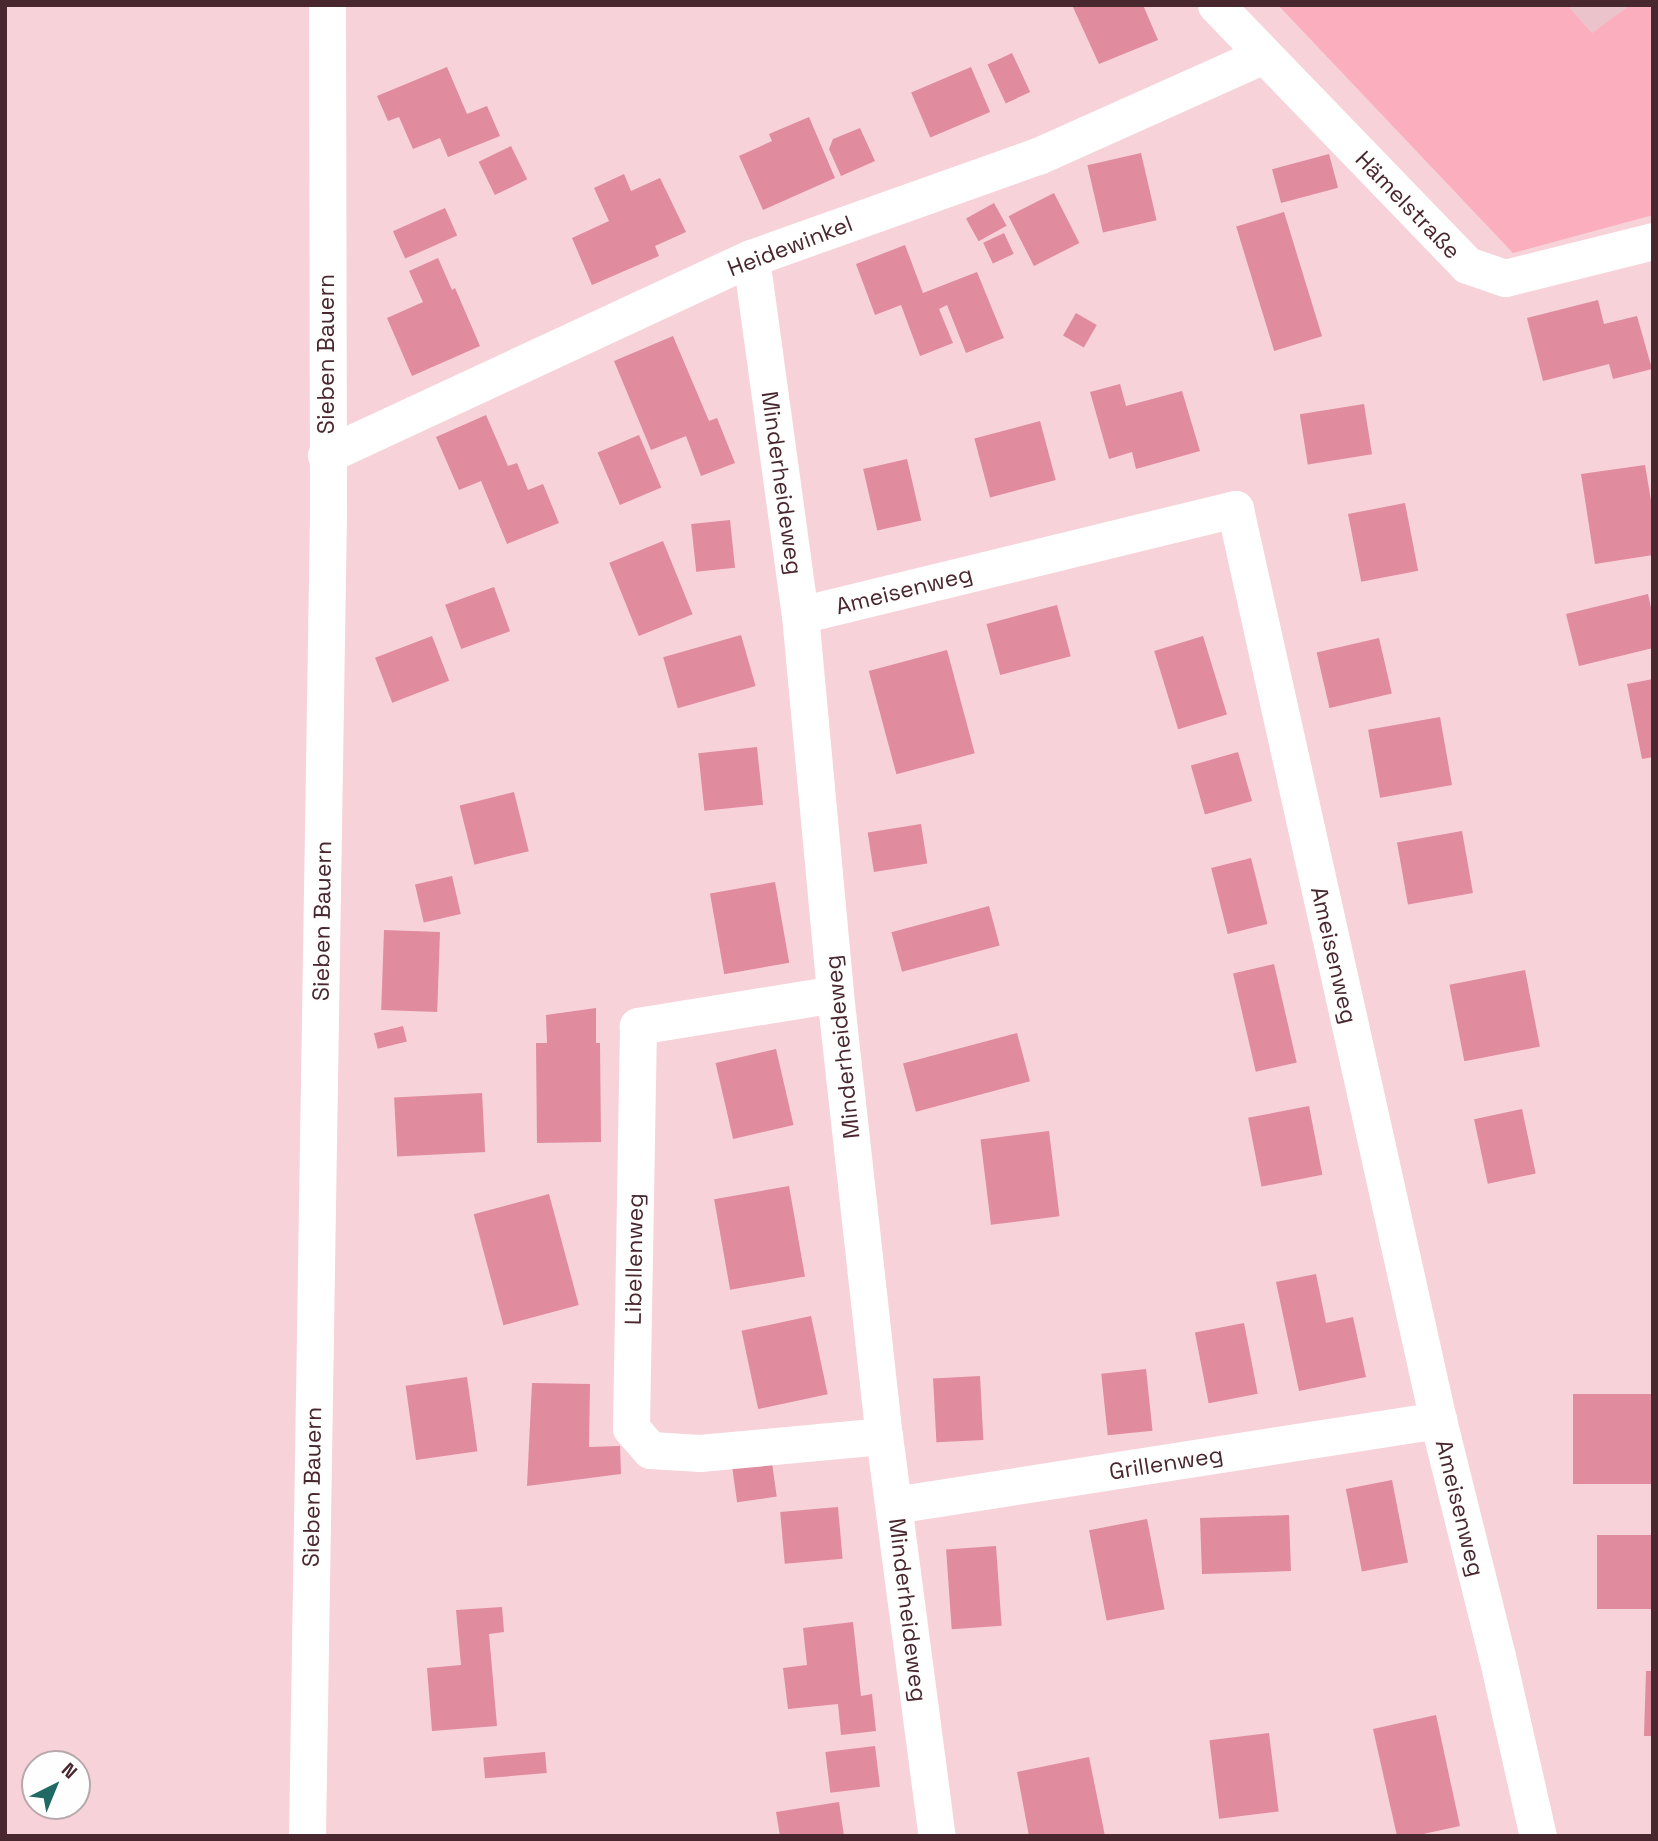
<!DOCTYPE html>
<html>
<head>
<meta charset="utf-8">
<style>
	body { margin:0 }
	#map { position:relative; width:1658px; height:1841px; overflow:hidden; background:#f7d2d9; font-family:"Space Grotesk",sans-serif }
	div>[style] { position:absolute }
	.built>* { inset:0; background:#ebc3cb }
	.green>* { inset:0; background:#faaebe }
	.building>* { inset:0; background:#e08b9e; transform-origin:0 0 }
	.street>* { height:37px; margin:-18.5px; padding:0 18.5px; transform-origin:18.5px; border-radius:18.5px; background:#fff }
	span { translate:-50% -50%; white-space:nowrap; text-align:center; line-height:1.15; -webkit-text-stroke:5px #fefefe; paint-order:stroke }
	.street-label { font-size:23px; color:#49272f }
	.frame { position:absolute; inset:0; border:7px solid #49272f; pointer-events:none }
	.north { position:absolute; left:21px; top:1750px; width:70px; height:70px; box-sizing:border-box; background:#fefefe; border:2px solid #b6a8ab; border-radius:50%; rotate:43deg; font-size:19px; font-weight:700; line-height:28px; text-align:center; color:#49272f }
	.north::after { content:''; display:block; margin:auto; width:24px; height:32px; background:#216a63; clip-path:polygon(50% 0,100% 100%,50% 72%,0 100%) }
</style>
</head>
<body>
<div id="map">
	<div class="built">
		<i style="clip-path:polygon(1567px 5px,1630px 5px,1592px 33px)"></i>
	</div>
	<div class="green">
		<i style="clip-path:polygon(1278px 5px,1567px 5px,1592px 33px,1630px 5px,1653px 5px,1653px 215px,1513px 253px)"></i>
	</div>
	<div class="building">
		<i style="clip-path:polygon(1072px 5px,1143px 5px,1158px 40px,1099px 64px)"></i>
		<i style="left:1012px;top:53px;width:43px;height:27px;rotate:65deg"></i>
		<i style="clip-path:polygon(447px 67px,467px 114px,487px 106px,500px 136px,448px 157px,440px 138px,413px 149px,399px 117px,388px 121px,377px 96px)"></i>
		<i style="left:971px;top:67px;width:49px;height:65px;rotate:67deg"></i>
		<i style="clip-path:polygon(809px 117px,835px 178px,763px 210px,739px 156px,772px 141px,769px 134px)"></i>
		<i style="clip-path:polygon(860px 128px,875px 161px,841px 176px,829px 149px,833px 139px)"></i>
		<i style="left:511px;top:146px;width:37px;height:36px;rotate:64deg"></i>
		<i style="left:1141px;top:153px;width:69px;height:55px;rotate:77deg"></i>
		<i style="left:1329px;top:154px;width:35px;height:59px;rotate:75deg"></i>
		<i style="clip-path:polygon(624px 174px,631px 191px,660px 178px,686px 232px,655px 246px,659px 256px,592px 285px,572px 238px,609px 221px,594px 188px)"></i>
		<i style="left:1054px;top:193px;width:56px;height:51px;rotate:63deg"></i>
		<i style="left:994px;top:203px;width:26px;height:32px;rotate:61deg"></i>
		<i style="left:445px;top:208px;width:30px;height:57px;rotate:66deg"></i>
		<i style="left:1284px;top:212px;width:130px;height:50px;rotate:73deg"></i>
		<i style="left:1004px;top:233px;width:23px;height:23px;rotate:65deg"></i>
		<i style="clip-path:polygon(905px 245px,923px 293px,977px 272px,1004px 338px,966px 353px,947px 305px,939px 309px,953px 343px,920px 356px,901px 305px,875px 315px,856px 264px)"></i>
		<i style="clip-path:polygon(438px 258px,452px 290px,455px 288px,480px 346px,412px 376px,387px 318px,423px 302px,409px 271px)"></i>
		<i style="clip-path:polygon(1598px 300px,1604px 324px,1637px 316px,1652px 369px,1613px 379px,1609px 364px,1543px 381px,1527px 318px)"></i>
		<i style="left:1076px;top:313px;width:24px;height:26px;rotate:30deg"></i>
		<i style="clip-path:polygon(673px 336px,709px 421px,717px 418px,735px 463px,701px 476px,686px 436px,651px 450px,614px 361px)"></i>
		<i style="clip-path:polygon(1120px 384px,1126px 406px,1182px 391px,1200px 451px,1136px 469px,1132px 452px,1109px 459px,1090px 392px)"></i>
		<i style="left:1364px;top:404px;width:51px;height:65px;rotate:81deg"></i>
		<i style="clip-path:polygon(486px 415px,508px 466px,517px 463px,528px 490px,543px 484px,559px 523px,507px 544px,481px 481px,459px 490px,436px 437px)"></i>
		<i style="left:1040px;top:421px;width:61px;height:68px;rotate:75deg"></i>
		<i style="left:639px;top:435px;width:57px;height:45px;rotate:67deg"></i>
		<i style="left:907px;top:459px;width:63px;height:45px;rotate:77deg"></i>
		<i style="clip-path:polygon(1645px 465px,1653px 512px,1653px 555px,1595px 564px,1581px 474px)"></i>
		<i style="left:1405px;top:503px;width:69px;height:58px;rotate:79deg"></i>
		<i style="left:730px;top:520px;width:48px;height:39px;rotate:84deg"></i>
		<i style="left:663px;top:541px;width:79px;height:58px;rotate:68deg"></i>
		<i style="left:494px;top:587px;width:47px;height:52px;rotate:70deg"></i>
		<i style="clip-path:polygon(1648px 594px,1653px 617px,1653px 648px,1579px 666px,1566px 614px)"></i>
		<i style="left:1057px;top:605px;width:53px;height:73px;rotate:75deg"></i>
		<i style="left:741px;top:635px;width:53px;height:81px;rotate:74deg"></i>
		<i style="left:432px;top:636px;width:48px;height:61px;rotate:69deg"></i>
		<i style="left:1203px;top:636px;width:82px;height:51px;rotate:73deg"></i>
		<i style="left:1379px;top:638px;width:57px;height:64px;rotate:77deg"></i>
		<i style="left:947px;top:650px;width:107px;height:81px;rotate:75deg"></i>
		<i style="clip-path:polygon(1653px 679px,1653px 757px,1642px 759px,1627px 684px)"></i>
		<i style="left:1440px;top:717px;width:69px;height:73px;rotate:80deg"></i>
		<i style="left:757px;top:747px;width:58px;height:59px;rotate:84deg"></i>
		<i style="left:1238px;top:752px;width:51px;height:49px;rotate:74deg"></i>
		<i style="left:514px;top:792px;width:61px;height:56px;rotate:76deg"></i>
		<i style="left:921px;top:824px;width:40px;height:54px;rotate:81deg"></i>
		<i style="left:1462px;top:831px;width:63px;height:66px;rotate:80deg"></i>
		<i style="left:1251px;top:858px;width:68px;height:41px;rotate:76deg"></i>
		<i style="left:452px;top:876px;width:39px;height:38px;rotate:77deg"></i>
		<i style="left:775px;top:882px;width:82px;height:66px;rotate:80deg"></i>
		<i style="left:989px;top:906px;width:41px;height:101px;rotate:75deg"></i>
		<i style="left:384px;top:930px;width:56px;height:80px;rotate:2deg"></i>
		<i style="left:1274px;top:964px;width:101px;height:42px;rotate:77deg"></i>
		<i style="left:1525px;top:970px;width:78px;height:77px;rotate:79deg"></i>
		<i style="clip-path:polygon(596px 1008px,596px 1043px,600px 1043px,601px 1142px,537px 1143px,536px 1043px,547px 1043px,546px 1015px)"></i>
		<i style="left:403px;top:1026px;width:16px;height:30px;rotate:76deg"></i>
		<i style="left:1017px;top:1033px;width:50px;height:118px;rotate:75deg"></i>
		<i style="left:776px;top:1049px;width:78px;height:62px;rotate:77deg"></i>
		<i style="left:482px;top:1093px;width:59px;height:88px;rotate:87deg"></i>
		<i style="left:1309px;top:1106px;width:70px;height:62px;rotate:79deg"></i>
		<i style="left:1522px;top:1109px;width:66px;height:49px;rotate:78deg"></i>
		<i style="left:1049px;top:1131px;width:86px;height:69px;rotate:83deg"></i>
		<i style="left:789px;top:1186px;width:92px;height:76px;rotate:80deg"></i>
		<i style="left:549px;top:1194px;width:115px;height:78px;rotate:75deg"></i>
		<i style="clip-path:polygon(1316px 1274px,1326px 1323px,1353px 1317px,1366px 1377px,1299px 1391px,1276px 1282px)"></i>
		<i style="left:811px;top:1316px;width:80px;height:71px;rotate:78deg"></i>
		<i style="left:1244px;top:1323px;width:72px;height:50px;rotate:79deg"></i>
		<i style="left:1146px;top:1369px;width:62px;height:45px;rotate:84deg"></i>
		<i style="left:980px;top:1376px;width:64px;height:47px;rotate:87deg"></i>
		<i style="left:467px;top:1377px;width:75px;height:62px;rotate:82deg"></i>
		<i style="clip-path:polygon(532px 1383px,590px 1384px,589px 1447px,620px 1446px,621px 1474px,527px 1486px)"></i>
		<i style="left:1653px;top:1394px;width:90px;height:80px;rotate:90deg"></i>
		<i style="left:771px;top:1456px;width:41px;height:40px;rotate:82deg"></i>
		<i style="left:1392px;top:1480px;width:84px;height:47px;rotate:79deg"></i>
		<i style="left:838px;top:1507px;width:52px;height:58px;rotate:85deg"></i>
		<i style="left:1289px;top:1515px;width:56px;height:89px;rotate:88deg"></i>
		<i style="left:1147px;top:1519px;width:92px;height:59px;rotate:79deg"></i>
		<i style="left:1653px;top:1535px;width:74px;height:56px;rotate:90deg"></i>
		<i style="left:996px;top:1546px;width:80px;height:50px;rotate:86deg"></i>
		<i style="clip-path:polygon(502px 1607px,504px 1632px,489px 1634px,497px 1726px,432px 1731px,427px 1668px,461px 1665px,456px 1610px)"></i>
		<i style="clip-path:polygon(853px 1622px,861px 1696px,872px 1694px,876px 1731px,841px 1735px,838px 1704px,788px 1709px,783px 1668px,807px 1665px,803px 1628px)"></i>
		<i style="clip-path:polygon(1646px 1671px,1653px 1671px,1653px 1736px,1644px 1736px)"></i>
		<i style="clip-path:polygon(1436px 1715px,1460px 1826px,1414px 1836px,1397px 1836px,1373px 1729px)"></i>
		<i style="left:1269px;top:1733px;width:79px;height:60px;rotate:83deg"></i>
		<i style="left:875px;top:1746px;width:41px;height:50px;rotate:83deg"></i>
		<i style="left:545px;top:1752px;width:21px;height:62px;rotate:85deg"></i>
		<i style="clip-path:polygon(1089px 1757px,1105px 1836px,1029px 1836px,1017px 1772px)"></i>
		<i style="clip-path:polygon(839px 1802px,844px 1836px,780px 1836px,776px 1812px)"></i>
	</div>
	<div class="street">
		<i style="left:1216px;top:5px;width:361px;rotate:46deg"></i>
		<i style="left:1467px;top:265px;width:40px;rotate:18.9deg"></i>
		<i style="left:1505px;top:278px;width:153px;rotate:-14deg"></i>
		<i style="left:751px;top:258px;width:360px;rotate:82.2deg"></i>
		<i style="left:800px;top:615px;width:381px;rotate:84.7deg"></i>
		<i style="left:835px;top:994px;width:445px;rotate:83.7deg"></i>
		<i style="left:884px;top:1436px;width:403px;rotate:82.5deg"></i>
		<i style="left:326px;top:455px;width:468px;rotate:-24.9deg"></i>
		<i style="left:751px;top:258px;width:305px;rotate:-19.6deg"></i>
		<i style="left:1038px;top:156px;width:245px;rotate:-24.1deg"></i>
		<i style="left:800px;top:615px;width:448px;rotate:-13.7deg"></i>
		<i style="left:1235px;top:509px;width:933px;rotate:77.44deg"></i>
		<i style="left:1438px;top:1420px;width:243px;rotate:76deg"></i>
		<i style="left:1497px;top:1656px;width:185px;rotate:77.2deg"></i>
		<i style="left:835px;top:994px;width:200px;rotate:170.8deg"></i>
		<i style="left:638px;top:1026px;width:402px;rotate:91deg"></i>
		<i style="left:631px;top:1428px;width:29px;rotate:49deg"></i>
		<i style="left:650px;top:1450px;width:50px;rotate:3.4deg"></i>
		<i style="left:700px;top:1453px;width:185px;rotate:-5.3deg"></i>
		<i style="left:894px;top:1505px;width:551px;rotate:-8.88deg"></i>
		<i style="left:307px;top:1836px;width:1325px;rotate:-89.09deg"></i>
		<i style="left:328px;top:511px;width:506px;rotate:-90.11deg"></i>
	</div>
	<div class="street-label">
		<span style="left:1408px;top:205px;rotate:46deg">Hämelstraße</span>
		<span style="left:790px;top:246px;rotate:-21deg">Heidewinkel</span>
		<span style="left:326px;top:354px;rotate:-90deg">Sieben Bauern</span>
		<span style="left:782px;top:483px;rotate:82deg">Minderheideweg</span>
		<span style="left:904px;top:590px;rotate:-14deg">Ameisenweg</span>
		<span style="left:322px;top:921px;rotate:-89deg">Sieben Bauern</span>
		<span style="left:1334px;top:955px;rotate:77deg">Ameisenweg</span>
		<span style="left:842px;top:1047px;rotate:-96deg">Minderheideweg</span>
		<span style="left:634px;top:1259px;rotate:-89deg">Libellenweg</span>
		<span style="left:1166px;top:1463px;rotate:-9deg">Grillenweg</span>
		<span style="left:312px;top:1487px;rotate:-89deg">Sieben Bauern</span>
		<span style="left:1460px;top:1508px;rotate:76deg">Ameisenweg</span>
		<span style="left:908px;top:1610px;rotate:83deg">Minderheideweg</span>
	</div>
	<div class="frame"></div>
	<div class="north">N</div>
</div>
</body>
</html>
